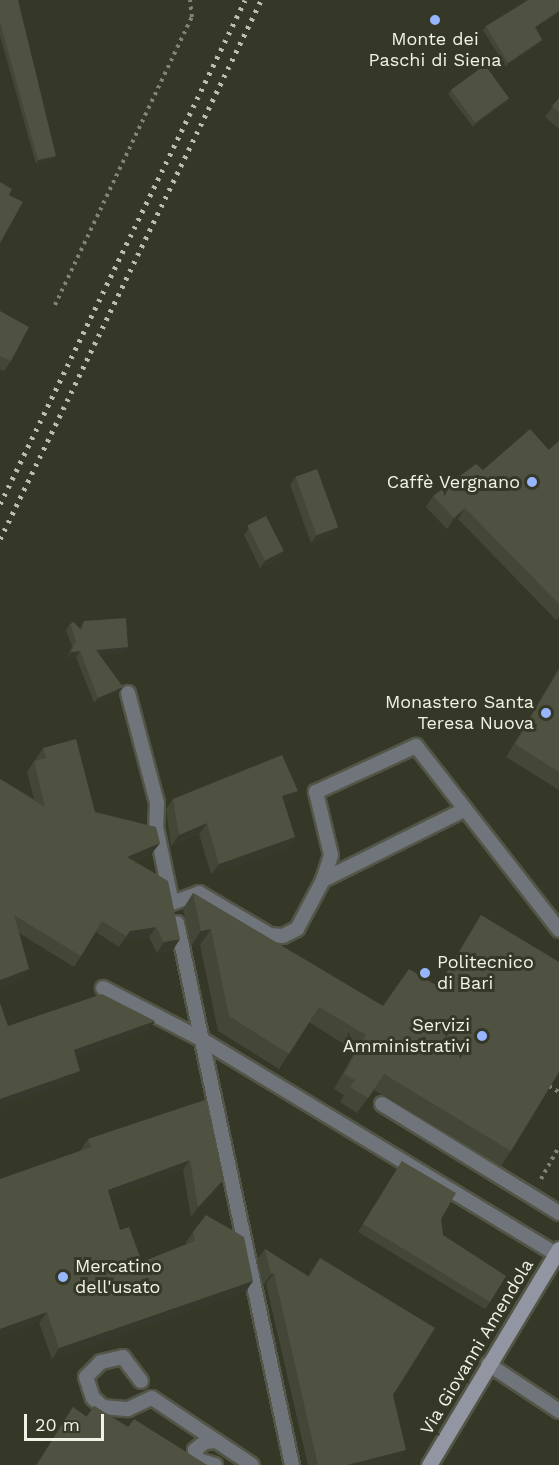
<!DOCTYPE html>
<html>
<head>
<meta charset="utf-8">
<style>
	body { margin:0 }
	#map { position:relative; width:559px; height:1465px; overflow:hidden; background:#353727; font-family:"Work Sans",sans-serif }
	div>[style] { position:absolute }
	.path>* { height:4px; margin-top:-2px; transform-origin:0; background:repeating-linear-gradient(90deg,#818375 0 3px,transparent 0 7.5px) }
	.roads { filter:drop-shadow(2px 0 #535546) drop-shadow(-2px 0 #535546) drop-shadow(0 2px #535546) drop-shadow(0 -2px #535546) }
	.service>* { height:14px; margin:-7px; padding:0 7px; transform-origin:7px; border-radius:7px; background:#70747b }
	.secondary>* { height:15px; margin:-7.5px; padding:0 7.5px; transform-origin:7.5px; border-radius:7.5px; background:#9196a2 }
	.rail>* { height:4.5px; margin-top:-2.25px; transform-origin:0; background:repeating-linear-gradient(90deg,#bbbdb1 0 3px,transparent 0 9px) }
	.wall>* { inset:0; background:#444737 }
	.shaded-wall>* { inset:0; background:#37392d }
	.building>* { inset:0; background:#4f5240; transform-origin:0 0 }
	.dots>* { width:16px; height:16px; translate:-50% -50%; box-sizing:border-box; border:3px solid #353727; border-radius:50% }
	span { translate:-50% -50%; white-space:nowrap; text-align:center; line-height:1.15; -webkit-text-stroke:6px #353727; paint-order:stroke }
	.poi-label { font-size:18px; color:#f0f2e7 }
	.right { translate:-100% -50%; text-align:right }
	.left { translate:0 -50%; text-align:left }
	.street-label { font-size:18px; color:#f0f2e7 }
	.scale { position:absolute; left:24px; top:1414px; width:80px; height:27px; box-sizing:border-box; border:3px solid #f0f2e7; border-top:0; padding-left:8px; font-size:18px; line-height:21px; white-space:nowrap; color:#f0f2e7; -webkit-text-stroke:4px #353727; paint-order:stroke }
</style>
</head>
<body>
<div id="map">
	<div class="path">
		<i style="left:55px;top:305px;width:319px;rotate:-64.6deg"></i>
		<i style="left:192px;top:17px;width:17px;rotate:-97deg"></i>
		<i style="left:549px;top:1086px;width:12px;rotate:31deg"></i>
		<i style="left:541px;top:1179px;width:37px;rotate:-61deg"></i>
	</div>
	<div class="roads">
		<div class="service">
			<i style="left:128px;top:693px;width:114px;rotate:75.2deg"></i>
			<i style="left:157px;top:803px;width:24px;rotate:92deg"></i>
			<i style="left:156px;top:827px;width:74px;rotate:78.2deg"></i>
			<i style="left:323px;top:880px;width:157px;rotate:-26.4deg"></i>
			<i style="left:172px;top:903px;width:29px;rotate:-20deg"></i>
			<i style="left:199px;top:893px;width:82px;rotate:30.6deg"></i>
			<i style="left:270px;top:935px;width:13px;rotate:4deg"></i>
			<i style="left:283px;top:936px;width:16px;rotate:-27deg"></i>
			<i style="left:297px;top:929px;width:55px;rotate:-62deg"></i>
			<i style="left:323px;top:880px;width:26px;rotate:-72deg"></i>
			<i style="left:331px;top:855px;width:65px;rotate:-103.4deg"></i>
			<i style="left:316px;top:792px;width:110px;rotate:-24.7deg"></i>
			<i style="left:416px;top:746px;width:233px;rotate:52.1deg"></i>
			<i style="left:177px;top:923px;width:554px;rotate:78.02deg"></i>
			<i style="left:103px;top:988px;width:110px;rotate:27.5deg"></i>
			<i style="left:201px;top:1039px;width:415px;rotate:31.2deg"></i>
			<i style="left:382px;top:1104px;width:208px;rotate:31.6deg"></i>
			<i style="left:488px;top:1364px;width:85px;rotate:33.5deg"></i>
			<i style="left:141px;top:1381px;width:30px;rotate:-127deg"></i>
			<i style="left:123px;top:1357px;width:23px;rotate:167deg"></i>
			<i style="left:101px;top:1362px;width:21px;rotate:135deg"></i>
			<i style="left:86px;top:1377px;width:22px;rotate:72deg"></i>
			<i style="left:93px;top:1398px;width:13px;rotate:42deg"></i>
			<i style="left:103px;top:1407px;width:25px;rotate:5deg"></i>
			<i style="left:128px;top:1409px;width:26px;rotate:-25deg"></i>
			<i style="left:152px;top:1398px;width:120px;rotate:33.8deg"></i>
			<i style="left:215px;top:1465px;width:18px;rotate:-164deg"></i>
			<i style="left:198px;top:1460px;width:10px;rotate:-107deg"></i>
			<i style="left:195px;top:1450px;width:13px;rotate:-39deg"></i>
			<i style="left:205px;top:1442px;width:11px;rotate:-5deg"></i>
		</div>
		<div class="secondary">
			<i style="left:429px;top:1465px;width:252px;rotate:-59deg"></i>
		</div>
	</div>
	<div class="rail">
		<i style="left:0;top:504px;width:560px;rotate:-64.08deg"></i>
		<i style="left:0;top:539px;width:599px;rotate:-64.16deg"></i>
	</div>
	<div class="wall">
		<i style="clip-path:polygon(0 0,56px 156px,53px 160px,36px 164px,0 36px)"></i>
		<i style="clip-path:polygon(559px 0,559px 13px,536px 28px,542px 40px,540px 44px,506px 67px,483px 30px,486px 26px)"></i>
		<i style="clip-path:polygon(451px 90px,509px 98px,507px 102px,473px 127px,448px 94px)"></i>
		<i style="clip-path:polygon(559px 98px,559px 129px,545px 117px)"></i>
		<i style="clip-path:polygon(0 311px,11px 361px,4px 371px,0 369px)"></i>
		<i style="clip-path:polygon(559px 441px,559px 617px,556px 620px,458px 519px,447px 529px,426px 507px,433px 496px,483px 470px,549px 450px)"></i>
		<i style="clip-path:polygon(295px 477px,333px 535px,311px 543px,290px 485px)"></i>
		<i style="clip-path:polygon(249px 528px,284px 551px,278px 559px,260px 568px,244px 535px)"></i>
		<i style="clip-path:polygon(84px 621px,128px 647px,124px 653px,99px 655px,119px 692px,94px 703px,76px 657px,67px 658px,72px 646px,66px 630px,70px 624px,80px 629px)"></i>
		<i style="clip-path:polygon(559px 668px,559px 790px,506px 757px)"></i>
		<i style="clip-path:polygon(43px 748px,95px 812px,160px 843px,152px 853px,134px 861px,173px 950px,157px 953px,149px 937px,123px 941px,119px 947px,96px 932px,74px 967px,19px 933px,29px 969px,22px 980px,0 988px,0 779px,34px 799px,27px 772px,34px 761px,36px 760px,36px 758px)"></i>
		<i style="clip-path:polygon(173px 799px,290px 801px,284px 803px,295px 837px,287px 848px,211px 874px,199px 834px,171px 846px,166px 809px)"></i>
		<i style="clip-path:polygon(193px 893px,383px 1006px,438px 986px,471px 931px,481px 915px,511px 1151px,501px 1166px,374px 1090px,357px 1113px,340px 1102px,344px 1095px,334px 1089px,355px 1051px,309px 1022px,279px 1069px,218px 1031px,200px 945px,191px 946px,183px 909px)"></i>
		<i style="clip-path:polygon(205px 1100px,223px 1180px,216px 1190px,191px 1217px,183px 1170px,110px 1197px,120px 1230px,142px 1262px,186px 1244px,186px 1242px,193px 1232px,253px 1281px,246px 1291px,52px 1359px,39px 1323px,81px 1149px,88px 1139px)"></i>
		<i style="clip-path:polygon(402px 1161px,441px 1219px,443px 1235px,490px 1302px,485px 1309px,358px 1232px)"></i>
		<i style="clip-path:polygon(265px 1249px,308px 1276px,320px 1258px,393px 1395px,399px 1461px,382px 1465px,308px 1465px,266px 1284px,263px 1285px,257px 1260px)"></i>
		<i style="clip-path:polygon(94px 1406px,128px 1427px,207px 1465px,36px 1465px,73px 1407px,86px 1417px)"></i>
	</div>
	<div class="shaded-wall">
		<i style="clip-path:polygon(559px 11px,559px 13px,532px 31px,535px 27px)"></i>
		<i style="clip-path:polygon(542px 40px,540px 44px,506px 67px,508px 63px)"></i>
		<i style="clip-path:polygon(509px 98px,507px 102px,473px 127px,476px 123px)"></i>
		<i style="clip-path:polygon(56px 156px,53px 160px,36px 164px,38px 160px)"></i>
		<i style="clip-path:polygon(465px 508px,458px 519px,447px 529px,454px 518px)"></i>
		<i style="clip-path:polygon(338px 527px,333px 535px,311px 543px,317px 535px)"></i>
		<i style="clip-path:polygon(284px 551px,278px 559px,260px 568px,265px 561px)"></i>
		<i style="clip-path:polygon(128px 647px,124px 653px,92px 656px,96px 650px)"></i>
		<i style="clip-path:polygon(80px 651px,76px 657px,67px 658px,71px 652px)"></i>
		<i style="clip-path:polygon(123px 687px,119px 692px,94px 703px,98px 698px)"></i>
		<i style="clip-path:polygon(298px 791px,290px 801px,275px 806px,282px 796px)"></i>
		<i style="clip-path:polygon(207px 823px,199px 834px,171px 846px,179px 835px)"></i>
		<i style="clip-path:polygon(295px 837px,287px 848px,211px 874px,219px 864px)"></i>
		<i style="clip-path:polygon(160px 843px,152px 853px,119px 867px,127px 857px)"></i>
		<i style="clip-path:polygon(156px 927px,149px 937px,123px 941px,130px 931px)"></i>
		<i style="clip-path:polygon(211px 929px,200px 945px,191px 946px,201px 931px)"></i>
		<i style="clip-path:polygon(180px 939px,173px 950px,157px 953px,164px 942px)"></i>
		<i style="clip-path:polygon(29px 969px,22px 980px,0 988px,0 980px)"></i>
		<i style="clip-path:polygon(155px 1021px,148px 1031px,67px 1061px,74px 1050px)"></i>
		<i style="clip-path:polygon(80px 1071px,73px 1081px,0 1107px,0 1099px)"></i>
		<i style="clip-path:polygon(190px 1160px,183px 1170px,101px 1201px,108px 1190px)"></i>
		<i style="clip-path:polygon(223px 1180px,216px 1190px,191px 1217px,198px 1207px)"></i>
		<i style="clip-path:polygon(274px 1273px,266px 1284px,263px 1285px,271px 1274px)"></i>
		<i style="clip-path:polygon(253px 1281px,246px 1291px,52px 1359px,59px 1348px)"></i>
		<i style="clip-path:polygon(47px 1312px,39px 1323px,0 1337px,0 1329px)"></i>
		<i style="clip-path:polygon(406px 1450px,399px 1461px,382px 1465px,347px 1465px)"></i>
	</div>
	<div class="building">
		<i style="clip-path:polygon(0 0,18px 0,56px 156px,38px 160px,0 22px)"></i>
		<i style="clip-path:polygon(528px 0,559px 0,559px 11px,535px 27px,542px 40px,508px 63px,486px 26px)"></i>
		<i style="left:485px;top:65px;width:41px;height:42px;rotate:54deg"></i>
		<i style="clip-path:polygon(559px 98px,559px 112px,552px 106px)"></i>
		<i style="clip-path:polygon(0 182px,12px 189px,9px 195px,23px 202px,0 243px)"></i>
		<i style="clip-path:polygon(0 311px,29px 327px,11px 361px,0 356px)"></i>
		<i style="clip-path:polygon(530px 429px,549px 450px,559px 441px,559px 604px,465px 508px,454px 518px,433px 496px,476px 464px,483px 470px)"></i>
		<i style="left:317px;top:469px;width:62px;height:23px;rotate:70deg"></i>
		<i style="left:266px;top:516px;width:39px;height:21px;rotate:63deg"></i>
		<i style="clip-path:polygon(126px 618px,128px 647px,96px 650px,123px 687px,98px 698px,80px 651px,71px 652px,76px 641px,70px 624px,74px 622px,81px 630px,84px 621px)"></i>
		<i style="clip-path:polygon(559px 670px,559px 772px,515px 744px)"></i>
		<i style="clip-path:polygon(76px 739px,95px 812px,156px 827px,160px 843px,127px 857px,168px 881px,180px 939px,164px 942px,156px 927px,130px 931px,126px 936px,102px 921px,81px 956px,14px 915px,29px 969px,0 980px,0 779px,45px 807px,34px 761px,46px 758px,43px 748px)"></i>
		<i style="clip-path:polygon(282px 755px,298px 791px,282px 796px,295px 837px,219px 864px,207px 823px,179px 835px,173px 799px)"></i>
		<i style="clip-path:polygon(193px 893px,383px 1006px,409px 969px,439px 987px,481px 915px,559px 962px,559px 1072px,511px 1151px,384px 1074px,368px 1098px,350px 1087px,355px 1080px,344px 1074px,366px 1035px,319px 1007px,289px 1054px,229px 1016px,211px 929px,201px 931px)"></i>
		<i style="clip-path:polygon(102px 994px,155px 1021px,74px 1050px,80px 1071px,0 1099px,0 1003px,8px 1026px)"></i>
		<i style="clip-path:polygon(205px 1100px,223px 1180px,198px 1207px,190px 1160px,108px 1190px,120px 1230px,129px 1227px,142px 1262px,195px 1241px,193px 1232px,206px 1215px,244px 1237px,253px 1281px,59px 1348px,47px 1312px,0 1329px,0 1179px,91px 1147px,88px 1139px)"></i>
		<i style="clip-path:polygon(402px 1161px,456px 1193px,441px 1219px,443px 1235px,506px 1276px,490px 1302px,363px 1224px)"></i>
		<i style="clip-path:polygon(265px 1249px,309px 1277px,320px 1258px,435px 1328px,393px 1395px,406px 1450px,347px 1465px,318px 1465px,274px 1273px,271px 1274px)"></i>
		<i style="clip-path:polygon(94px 1406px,128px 1427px,134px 1419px,207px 1465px,37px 1465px,73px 1407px,87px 1417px)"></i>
	</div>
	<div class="dots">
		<i style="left:435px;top:20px;background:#97b6fd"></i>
		<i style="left:532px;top:482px;background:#97b6fd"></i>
		<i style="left:546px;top:713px;background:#97b6fd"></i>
		<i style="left:425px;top:973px;background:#97b6fd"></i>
		<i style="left:482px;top:1036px;background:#97b6fd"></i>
		<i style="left:63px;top:1277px;background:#97b6fd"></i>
	</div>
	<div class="poi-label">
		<span style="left:435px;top:50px">Monte dei<br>Paschi di Siena</span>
		<span class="right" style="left:520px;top:482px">Caffè Vergnano</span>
		<span class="right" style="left:534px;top:713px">Monastero Santa<br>Teresa Nuova</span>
		<span class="left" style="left:437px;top:973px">Politecnico<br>di Bari</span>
		<span class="right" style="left:470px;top:1036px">Servizi<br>Amministrativi</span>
		<span class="left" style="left:75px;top:1277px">Mercatino<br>dell'usato</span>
	</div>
	<div class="street-label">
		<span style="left:477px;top:1347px;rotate:-59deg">Via Giovanni Amendola</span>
	</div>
	<div class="scale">20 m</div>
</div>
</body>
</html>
